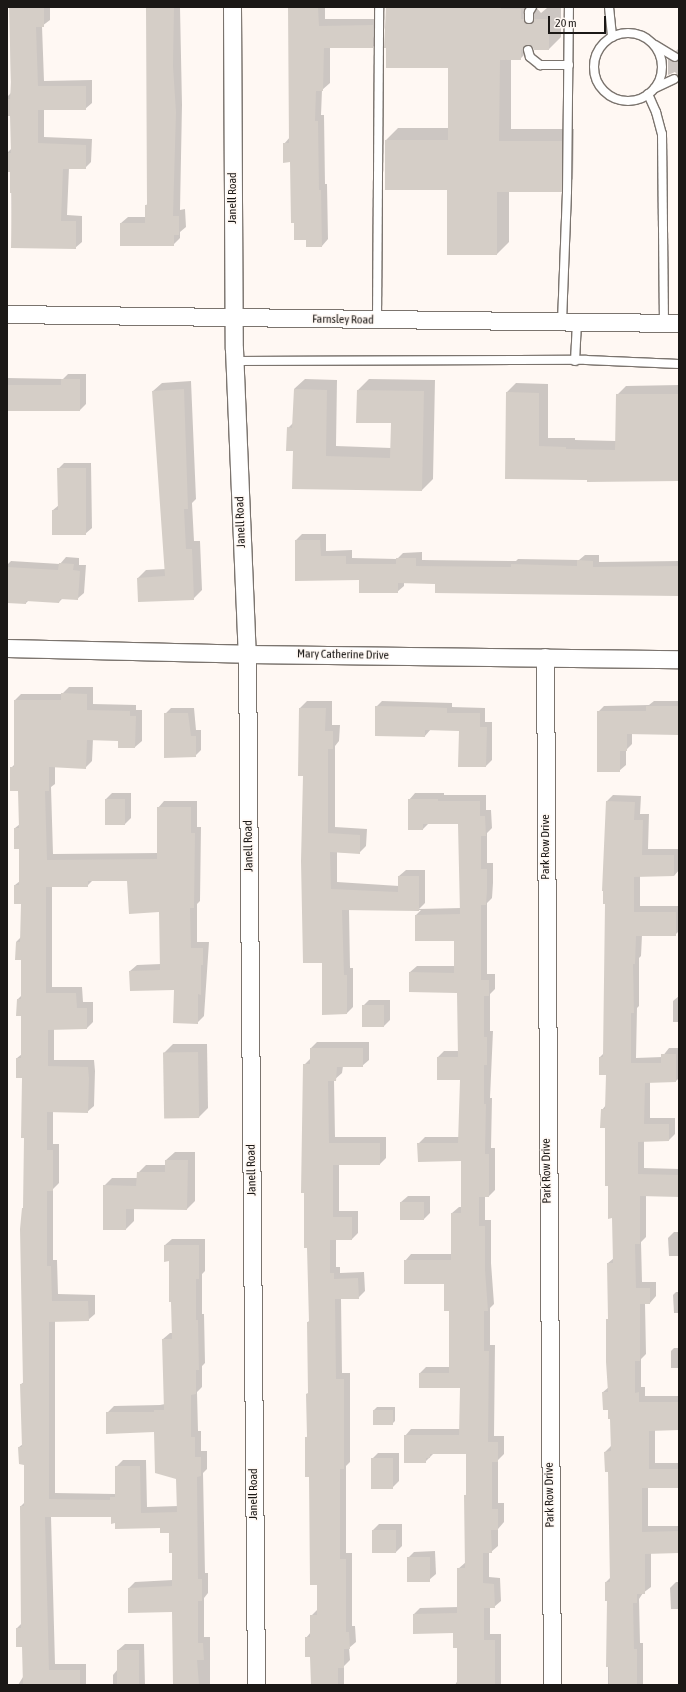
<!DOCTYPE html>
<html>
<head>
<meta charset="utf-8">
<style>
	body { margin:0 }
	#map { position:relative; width:686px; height:1692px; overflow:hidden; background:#fff8f3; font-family:"Asap Condensed",sans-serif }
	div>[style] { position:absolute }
	.shadow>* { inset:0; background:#0003 }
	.building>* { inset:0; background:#d5cec7; transform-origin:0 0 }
	.roads { filter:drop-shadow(1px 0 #7b746e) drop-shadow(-1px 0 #7b746e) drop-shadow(0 1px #7b746e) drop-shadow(0 -1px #7b746e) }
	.service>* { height:8px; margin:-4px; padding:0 4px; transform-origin:4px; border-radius:4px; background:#fff }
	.service>.ring { margin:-4px; padding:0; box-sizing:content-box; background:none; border:8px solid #fff; border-radius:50% }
	.minor>* { height:17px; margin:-8.5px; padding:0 8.5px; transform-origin:8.5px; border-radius:8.5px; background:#fff }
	span { translate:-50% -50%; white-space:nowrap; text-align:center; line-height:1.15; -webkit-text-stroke:3px #fff8f3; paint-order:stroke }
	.street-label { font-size:12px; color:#1b1816 }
	.frame { position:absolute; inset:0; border:8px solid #1b1816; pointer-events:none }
	.scale { position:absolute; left:548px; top:16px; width:58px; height:18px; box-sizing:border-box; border:2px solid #1b1816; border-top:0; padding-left:5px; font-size:12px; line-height:14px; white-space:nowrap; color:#1b1816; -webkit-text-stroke:3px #fff8f3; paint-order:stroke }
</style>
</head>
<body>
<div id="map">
	<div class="shadow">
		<i style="clip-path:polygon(10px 7px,50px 7px,50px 20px,42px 26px,44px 81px,92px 80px,92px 103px,85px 109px,44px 109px,44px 137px,92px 139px,91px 162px,85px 168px,69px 168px,67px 215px,82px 216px,82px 242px,75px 248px,12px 247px,11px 171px,7px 171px,7px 153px,12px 148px,11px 115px,7px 115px,7px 97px,11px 93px)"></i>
		<i style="clip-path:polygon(147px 7px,180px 7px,182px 105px,180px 210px,185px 209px,186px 227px,180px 232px,180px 238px,173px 245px,121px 223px,128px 217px,146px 217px,146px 205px,148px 204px)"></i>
		<i style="clip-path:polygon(289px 7px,325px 7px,325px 19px,380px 19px,379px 40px,373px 47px,330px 47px,330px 83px,322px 90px,321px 115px,324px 115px,325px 184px,327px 184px,328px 239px,322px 246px,307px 239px,291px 161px,284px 144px,290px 137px)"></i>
		<i style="clip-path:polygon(387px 7px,536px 7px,541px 13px,547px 8px,561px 8px,561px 37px,549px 49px,533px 46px,520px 59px,511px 59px,511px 129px,574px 129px,573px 179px,561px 191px,509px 191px,509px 242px,497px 254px,448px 254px,448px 189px,386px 140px,398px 128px,449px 128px,449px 67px)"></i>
		<i style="clip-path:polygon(679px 48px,679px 77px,675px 72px,668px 75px,668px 59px)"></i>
		<i style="clip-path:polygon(68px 374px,86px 374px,86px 404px,80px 410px,7px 410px,7px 378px,63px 379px)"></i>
		<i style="clip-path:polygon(305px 379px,337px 380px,336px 446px,391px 448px,392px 422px,357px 422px,358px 390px,369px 379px,435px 380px,433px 479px,422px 490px,294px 450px,288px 428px,294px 422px,294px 389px)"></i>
		<i style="clip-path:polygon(191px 381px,196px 499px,192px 503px,194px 541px,200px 541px,202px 590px,193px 599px,138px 578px,146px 570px,166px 569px,153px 391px,162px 383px)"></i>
		<i style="clip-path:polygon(516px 383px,548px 384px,548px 438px,575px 438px,575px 440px,616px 441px,617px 395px,626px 386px,679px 385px,679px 481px,506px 478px,507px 392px)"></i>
		<i style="clip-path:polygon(64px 463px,91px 463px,92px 528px,85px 534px,53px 510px,59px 505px,58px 469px)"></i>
		<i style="clip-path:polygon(302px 534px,326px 534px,326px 551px,352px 550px,352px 558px,397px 559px,403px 553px,422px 552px,422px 560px,516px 561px,518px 559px,579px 560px,585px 555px,599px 555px,599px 562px,679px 561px,679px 595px,404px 582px,404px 586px,397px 592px,360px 579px,296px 580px,296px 540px)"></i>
		<i style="clip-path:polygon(66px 557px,79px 558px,79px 565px,86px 565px,84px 593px,77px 599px,63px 598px,59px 602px,29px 600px,26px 603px,7px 602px,7px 565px,11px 561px,60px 564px)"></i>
		<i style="clip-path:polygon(69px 687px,93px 687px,93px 704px,136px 705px,136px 710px,142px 710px,142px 741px,135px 747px,119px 747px,119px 740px,93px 739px,92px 761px,86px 767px,55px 766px,55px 784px,51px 787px,53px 854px,158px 853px,158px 808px,164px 801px,197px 801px,197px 827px,201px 827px,200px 901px,197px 904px,197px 942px,209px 942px,204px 1016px,197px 1023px,175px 989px,130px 971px,137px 965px,161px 964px,160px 910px,128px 880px,93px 880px,87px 886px,52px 886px,52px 987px,82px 987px,83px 1002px,93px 1002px,93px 1022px,87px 1028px,54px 1029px,54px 1060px,94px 1060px,95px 1071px,94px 1106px,87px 1112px,53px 1111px,53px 1144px,59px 1144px,59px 1183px,53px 1189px,53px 1260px,57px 1260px,58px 1294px,95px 1295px,95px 1314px,88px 1320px,55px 1321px,55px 1493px,115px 1494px,116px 1467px,123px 1460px,146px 1460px,147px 1507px,178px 1506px,177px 1478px,155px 1431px,107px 1413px,114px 1406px,160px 1405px,165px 1404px,163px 1339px,170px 1333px,173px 1333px,170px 1260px,165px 1245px,172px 1239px,205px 1239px,205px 1271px,202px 1274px,202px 1314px,204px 1314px,205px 1363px,202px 1366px,202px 1387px,197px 1392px,198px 1431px,201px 1431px,201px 1451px,207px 1451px,207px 1469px,203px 1473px,205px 1573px,208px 1573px,208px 1593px,204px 1598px,204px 1637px,210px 1637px,210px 1685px,174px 1685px,173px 1611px,129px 1588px,135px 1582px,173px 1580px,173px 1552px,170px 1531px,161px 1527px,116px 1522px,112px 1516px,51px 1516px,55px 1664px,86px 1664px,86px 1685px,18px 1685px,23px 1677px,23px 1646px,17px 1628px,22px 1623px,21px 1506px,25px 1502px,25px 1464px,19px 1447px,23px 1444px,21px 1384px,24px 1382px,25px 1137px,23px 1077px,17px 1058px,22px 1054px,22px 1015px,18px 999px,22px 995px,22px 959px,16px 942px,21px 937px,22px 903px,15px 885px,20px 881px,20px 848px,15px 828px,20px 824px,19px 790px,11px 768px,15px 764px,15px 700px,21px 694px,62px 694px)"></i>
		<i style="clip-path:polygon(307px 701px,332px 701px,332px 725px,340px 725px,339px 741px,335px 746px,335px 827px,367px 829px,366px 846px,359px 853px,337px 852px,337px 882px,399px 886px,399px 876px,406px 870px,425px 870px,425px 903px,419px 909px,461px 908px,459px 823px,429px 823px,423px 829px,409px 800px,415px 793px,444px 793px,444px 795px,486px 795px,486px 810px,491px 810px,492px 828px,487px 833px,487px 863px,493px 863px,493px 883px,492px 898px,487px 903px,487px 974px,495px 974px,495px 989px,490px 994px,490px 1031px,493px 1031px,490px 1098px,492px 1098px,491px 1148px,495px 1148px,495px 1190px,489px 1196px,485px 1196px,485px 1220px,491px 1220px,491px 1263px,494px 1304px,490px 1308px,490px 1345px,495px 1345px,494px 1436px,504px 1436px,504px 1454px,498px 1460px,498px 1503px,504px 1503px,504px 1522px,498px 1529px,498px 1546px,491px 1552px,489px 1552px,489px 1577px,500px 1578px,501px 1601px,494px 1607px,490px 1607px,490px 1634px,501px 1634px,501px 1685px,455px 1685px,458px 1680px,458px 1647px,454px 1632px,414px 1614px,420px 1608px,458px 1607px,458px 1569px,466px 1562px,465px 1496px,467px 1493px,467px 1453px,434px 1453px,425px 1462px,405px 1436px,411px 1429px,460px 1429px,461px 1387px,420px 1373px,426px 1367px,450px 1367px,450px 1310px,445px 1283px,405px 1261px,411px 1254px,452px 1254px,452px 1213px,459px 1207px,462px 1207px,462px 1160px,418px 1144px,425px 1137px,459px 1137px,461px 1079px,438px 1057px,444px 1051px,459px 1051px,458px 992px,410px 991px,410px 972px,417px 966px,455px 966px,455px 940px,416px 915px,421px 910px,349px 909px,350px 968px,353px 968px,353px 1007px,347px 1013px,323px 962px,304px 775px,300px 708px)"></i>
		<i style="clip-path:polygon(382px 701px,452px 703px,452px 707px,485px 708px,485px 722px,492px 722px,492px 760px,486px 766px,459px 766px,460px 730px,431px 729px,425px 736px,376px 707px)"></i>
		<i style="clip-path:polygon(654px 701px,679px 701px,679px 734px,632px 734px,632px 744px,626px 750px,626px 765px,619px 771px,598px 712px,604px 706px,649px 705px)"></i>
		<i style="clip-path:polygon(171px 708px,194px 708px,196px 730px,201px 730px,201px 750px,195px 756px,165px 714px)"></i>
		<i style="clip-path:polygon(112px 793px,131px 793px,131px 818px,125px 824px,106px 799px)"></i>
		<i style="clip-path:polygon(613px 795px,641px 796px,640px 814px,649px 814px,648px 849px,679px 849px,679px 870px,674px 876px,640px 876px,640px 906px,679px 906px,679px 931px,675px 935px,642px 935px,641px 956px,639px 958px,639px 1006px,637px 1008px,636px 1058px,662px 1057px,669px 1048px,679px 1048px,679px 1078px,676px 1081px,650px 1081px,650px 1118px,675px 1118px,675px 1134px,669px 1140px,644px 1141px,644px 1168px,679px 1169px,679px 1196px,646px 1195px,646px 1237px,641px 1242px,642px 1282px,656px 1282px,656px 1296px,650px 1303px,645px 1303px,646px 1354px,641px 1359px,641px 1387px,645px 1387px,645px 1396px,679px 1396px,679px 1429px,655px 1430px,655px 1463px,679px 1463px,679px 1487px,648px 1487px,648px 1526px,679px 1526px,679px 1552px,651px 1553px,651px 1587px,643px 1593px,639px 1599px,640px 1643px,643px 1643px,643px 1685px,608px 1685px,608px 1600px,606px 1582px,611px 1577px,609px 1471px,605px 1452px,611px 1446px,611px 1418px,603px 1392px,609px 1387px,608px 1263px,614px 1258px,613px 1217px,609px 1185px,606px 1127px,602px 1110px,606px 1105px,607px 1074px,600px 1057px,604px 1053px,607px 801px)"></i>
		<i style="clip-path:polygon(679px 996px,679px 1022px,673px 1022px,673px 1001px)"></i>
		<i style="clip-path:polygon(369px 1000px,390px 1000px,390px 1020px,384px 1026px,363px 1006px)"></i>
		<i style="clip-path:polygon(317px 1042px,369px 1042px,369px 1060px,362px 1066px,343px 1066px,342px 1073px,334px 1080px,335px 1137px,386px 1137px,386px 1158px,380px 1164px,339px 1164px,339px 1211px,358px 1211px,358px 1233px,352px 1239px,336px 1239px,336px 1267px,340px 1267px,340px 1273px,364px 1272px,365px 1291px,358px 1298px,341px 1298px,342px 1373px,350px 1373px,350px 1462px,346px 1466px,346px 1553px,352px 1553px,352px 1626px,355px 1626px,356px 1642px,349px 1648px,350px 1660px,344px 1666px,344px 1685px,312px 1685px,311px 1656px,306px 1638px,311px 1632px,311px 1616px,318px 1609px,318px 1584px,310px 1476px,306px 1438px,308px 1435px,308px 1322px,310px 1320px,304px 1065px,311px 1058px,311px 1048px)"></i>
		<i style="clip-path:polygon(173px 1044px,207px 1044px,208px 1108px,199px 1117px,164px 1053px)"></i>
		<i style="clip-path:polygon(175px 1152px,195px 1152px,195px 1201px,187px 1209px,134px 1208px,134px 1221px,126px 1229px,104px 1186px,112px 1178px,137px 1178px,138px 1173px,146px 1165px,166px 1165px,166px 1160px)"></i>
		<i style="clip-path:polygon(408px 1196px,430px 1196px,430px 1213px,424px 1219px,401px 1202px)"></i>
		<i style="clip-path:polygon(674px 1232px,679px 1232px,679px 1256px,669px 1256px,668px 1238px)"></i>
		<i style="clip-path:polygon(676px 1292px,679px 1292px,679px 1313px,674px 1313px,673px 1295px)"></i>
		<i style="clip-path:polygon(674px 1348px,679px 1348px,679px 1368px,671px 1368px,671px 1351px)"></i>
		<i style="clip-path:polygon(377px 1407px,395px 1407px,395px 1421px,392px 1424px,374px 1410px)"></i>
		<i style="clip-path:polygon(378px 1453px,399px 1453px,399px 1481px,393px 1487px,372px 1459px)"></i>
		<i style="clip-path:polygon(379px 1524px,402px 1524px,402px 1546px,396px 1552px,373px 1530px)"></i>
		<i style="clip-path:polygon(435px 1551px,436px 1574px,429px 1580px,408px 1558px,414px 1552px)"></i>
		<i style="clip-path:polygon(676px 1582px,679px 1582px,679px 1609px,671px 1609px,670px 1588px)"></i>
		<i style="clip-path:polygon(125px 1644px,144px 1644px,145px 1685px,113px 1685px,113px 1675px,118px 1669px,118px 1650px)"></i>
	</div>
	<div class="building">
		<i style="clip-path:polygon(9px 7px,44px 7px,44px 27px,36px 27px,38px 86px,86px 86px,86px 110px,38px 110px,38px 143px,86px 145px,86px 169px,63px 169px,61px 221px,76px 221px,76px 249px,11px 248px,12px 193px,10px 193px,10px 172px,7px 172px,7px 153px,11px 153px,10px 116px,7px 116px,7px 99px,10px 99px,11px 82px)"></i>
		<i style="clip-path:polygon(146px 7px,174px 7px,173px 66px,176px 112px,173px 216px,179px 216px,179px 235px,174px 235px,174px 246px,120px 246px,120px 223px,145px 223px,145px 205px,147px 205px)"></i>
		<i style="clip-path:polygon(288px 7px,318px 7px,319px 26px,373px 25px,373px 48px,324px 48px,323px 91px,316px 91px,315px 121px,318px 121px,319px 190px,321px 190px,322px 247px,306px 247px,306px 240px,294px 240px,294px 223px,291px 223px,290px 162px,283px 163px,283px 143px,289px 143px)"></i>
		<i style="clip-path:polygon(386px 7px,501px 7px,501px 9px,521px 9px,521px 19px,524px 19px,529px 24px,532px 24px,534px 19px,549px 19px,549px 50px,534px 50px,532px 46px,527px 45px,521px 50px,521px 60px,500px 60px,499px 141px,562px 141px,562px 192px,497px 192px,497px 255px,447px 255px,447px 190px,385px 190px,385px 140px,448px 140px,448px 68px,386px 68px,386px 48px,384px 48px)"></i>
		<i style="clip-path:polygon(61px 379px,80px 379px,80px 411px,7px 411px,7px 385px,61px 385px)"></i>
		<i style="clip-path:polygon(184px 389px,188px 509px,184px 509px,186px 549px,192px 549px,194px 600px,138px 602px,137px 578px,165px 576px,152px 391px)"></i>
		<i style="clip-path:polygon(294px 389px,327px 390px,326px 456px,390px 458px,391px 423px,356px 423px,357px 390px,424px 391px,422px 491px,292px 489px,293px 451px,286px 451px,287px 427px,292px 428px)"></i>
		<i style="clip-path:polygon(506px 392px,539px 393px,539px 446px,566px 447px,566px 449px,615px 450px,616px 394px,679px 394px,679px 481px,587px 482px,587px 480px,505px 479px)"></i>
		<i style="clip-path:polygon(57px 468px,86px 468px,86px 535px,52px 535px,52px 510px,58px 510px)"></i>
		<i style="clip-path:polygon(295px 540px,320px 540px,321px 556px,346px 556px,346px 564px,396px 564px,396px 558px,416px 558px,416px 566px,511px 567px,511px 564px,577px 566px,577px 560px,593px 561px,593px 567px,679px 566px,679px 596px,435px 593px,435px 584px,398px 583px,398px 593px,359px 593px,359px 580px,295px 581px)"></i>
		<i style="clip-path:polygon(59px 563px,74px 564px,73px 570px,80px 571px,78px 600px,60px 599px,59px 603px,26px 601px,26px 604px,7px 603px,7px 567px,58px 570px)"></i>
		<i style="clip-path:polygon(61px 693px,87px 694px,87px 710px,130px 711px,130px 716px,136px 716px,135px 748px,118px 748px,118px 741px,87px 740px,86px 769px,49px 767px,49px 791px,45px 791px,47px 860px,157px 859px,157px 807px,191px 807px,191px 833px,195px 833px,194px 908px,190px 908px,191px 948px,203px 948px,203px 965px,201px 965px,201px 995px,198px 994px,198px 1024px,173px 1023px,174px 990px,130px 991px,129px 971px,160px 970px,159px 912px,129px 914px,127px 881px,88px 881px,88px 887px,46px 887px,46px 993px,76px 993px,77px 1008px,87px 1008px,87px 1029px,48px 1030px,48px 1066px,88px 1067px,89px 1078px,88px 1113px,47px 1112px,47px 1150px,53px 1150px,53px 1191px,47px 1191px,47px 1266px,51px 1266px,52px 1301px,88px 1301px,89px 1321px,49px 1322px,49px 1499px,110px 1500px,110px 1497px,115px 1497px,115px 1466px,140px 1466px,141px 1513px,177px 1512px,176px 1479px,155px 1473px,154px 1432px,106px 1434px,106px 1412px,154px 1412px,154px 1410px,164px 1410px,162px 1339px,172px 1339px,171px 1302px,169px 1302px,169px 1261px,164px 1262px,164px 1245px,199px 1245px,199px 1279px,196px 1279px,196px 1320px,198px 1320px,199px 1370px,196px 1370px,196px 1394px,191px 1395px,191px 1437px,195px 1437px,195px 1457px,201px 1457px,201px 1476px,197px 1477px,198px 1579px,202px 1579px,202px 1601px,198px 1601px,198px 1643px,203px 1643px,204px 1660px,197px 1660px,199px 1685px,173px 1685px,172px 1612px,128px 1613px,128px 1588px,172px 1586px,172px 1553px,169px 1553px,169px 1533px,160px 1533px,160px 1528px,115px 1529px,115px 1523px,111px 1524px,111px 1517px,45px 1517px,49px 1670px,80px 1670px,80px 1685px,23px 1685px,22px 1647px,16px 1647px,16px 1628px,21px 1628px,20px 1506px,24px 1506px,24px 1465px,19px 1464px,18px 1447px,22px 1447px,20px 1384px,23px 1384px,20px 1229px,22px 1208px,23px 1208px,24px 1138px,21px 1138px,22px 1078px,16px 1078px,16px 1058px,21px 1058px,21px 1016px,16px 1016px,17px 999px,21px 999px,21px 960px,15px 960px,16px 942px,20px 942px,21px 904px,14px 904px,14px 885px,19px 885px,19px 849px,14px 849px,14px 828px,19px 828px,18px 791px,10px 791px,10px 767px,14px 767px,14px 700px,61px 700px)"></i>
		<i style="clip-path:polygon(375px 706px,426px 707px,447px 708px,447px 713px,480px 713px,480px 727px,487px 727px,486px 767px,458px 767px,459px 731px,425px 730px,425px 737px,375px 736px)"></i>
		<i style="clip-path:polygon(646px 706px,679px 706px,679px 735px,627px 734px,627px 751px,620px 751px,620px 772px,597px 772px,597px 711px,646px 711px)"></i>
		<i style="clip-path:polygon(299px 708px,326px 708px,325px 731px,333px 731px,333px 749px,328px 749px,328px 833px,360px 835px,360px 854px,330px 852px,331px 889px,398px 892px,398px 876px,419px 876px,419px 911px,342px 910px,344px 975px,347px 975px,347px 1014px,322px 1015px,322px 963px,303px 963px,301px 861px,303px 776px,298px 776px)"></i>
		<i style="clip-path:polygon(164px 713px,188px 713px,191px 736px,196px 736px,196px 757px,164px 758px)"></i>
		<i style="left:105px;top:799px;width:20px;height:26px"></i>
		<i style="clip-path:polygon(408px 799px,438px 799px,438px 801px,480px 801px,480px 816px,485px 816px,486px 836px,481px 836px,481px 869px,487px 869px,487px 890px,486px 905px,481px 905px,481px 980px,489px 980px,489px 996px,484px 996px,484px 1037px,487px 1037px,487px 1065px,484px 1065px,484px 1104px,486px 1104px,485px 1154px,489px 1154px,489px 1197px,479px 1197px,479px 1226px,485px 1226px,485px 1270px,488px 1311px,484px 1311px,484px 1351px,489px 1351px,488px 1442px,498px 1442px,498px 1462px,492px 1462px,492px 1509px,498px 1509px,498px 1530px,491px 1530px,492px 1553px,483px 1553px,483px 1583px,494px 1584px,495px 1608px,484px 1608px,484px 1640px,495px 1640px,495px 1685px,457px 1685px,457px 1648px,453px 1648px,453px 1633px,413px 1634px,413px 1614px,457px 1613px,457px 1568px,465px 1568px,464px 1495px,466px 1495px,466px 1454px,430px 1454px,430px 1458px,426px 1458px,426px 1463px,404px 1463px,404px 1435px,459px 1435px,460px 1388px,419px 1388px,419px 1373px,449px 1373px,449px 1311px,444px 1311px,444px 1284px,404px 1284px,404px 1260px,451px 1260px,451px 1213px,461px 1213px,461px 1161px,418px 1162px,417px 1143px,458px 1143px,460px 1080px,437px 1080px,437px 1057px,458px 1057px,457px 993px,409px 992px,409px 972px,454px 973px,454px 941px,415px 941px,415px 915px,460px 914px,458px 824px,423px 824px,423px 830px,408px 830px)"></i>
		<i style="clip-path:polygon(606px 801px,635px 802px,634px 820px,643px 820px,642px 855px,674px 855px,674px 876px,634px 877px,634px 912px,676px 912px,676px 936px,636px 936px,635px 964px,633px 964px,634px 1013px,631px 1013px,631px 1063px,661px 1063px,661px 1054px,676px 1054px,676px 1082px,645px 1083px,644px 1124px,669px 1124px,669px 1141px,638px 1142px,638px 1174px,679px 1175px,679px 1197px,640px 1196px,640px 1244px,635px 1244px,636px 1288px,650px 1288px,650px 1304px,640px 1304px,640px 1361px,635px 1361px,635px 1393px,639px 1392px,639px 1402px,679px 1402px,679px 1430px,649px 1431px,649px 1469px,679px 1469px,679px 1488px,642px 1488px,642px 1532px,679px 1531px,679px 1553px,645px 1554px,645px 1594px,637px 1594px,637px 1603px,633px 1603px,634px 1649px,637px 1649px,637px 1685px,609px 1685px,609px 1667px,606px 1667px,607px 1601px,605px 1601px,605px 1582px,610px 1582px,608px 1472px,605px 1472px,604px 1452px,611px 1451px,610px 1419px,608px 1419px,608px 1410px,603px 1410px,602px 1392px,608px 1392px,606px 1362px,606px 1319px,608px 1319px,607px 1263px,613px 1263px,612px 1218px,608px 1219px,608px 1186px,605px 1186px,605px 1128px,600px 1128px,601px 1109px,605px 1109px,606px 1075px,599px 1075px,599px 1057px,603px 1057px,605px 904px,603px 904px,603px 891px,602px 891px)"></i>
		<i style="left:384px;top:1005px;width:22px;height:22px;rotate:90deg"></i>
		<i style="clip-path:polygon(310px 1048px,363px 1048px,363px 1067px,337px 1067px,336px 1081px,328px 1081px,329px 1143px,380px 1143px,380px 1165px,333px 1165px,333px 1217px,352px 1217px,352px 1240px,330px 1240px,330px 1273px,334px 1273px,334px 1279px,358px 1278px,359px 1299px,335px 1299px,336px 1379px,344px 1379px,344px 1469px,340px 1469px,340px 1559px,346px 1559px,346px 1632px,349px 1632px,350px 1649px,344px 1649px,344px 1668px,338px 1668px,338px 1685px,311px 1685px,310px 1657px,305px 1657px,305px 1637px,310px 1637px,310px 1615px,317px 1615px,317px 1585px,310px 1585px,309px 1477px,305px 1477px,305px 1437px,307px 1437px,306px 1394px,308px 1393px,307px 1322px,309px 1322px,307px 1248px,304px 1248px,304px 1193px,301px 1193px,303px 1064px,310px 1064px)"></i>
		<i style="left:198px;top:1052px;width:66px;height:35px;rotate:89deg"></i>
		<i style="clip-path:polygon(165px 1160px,188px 1160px,187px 1210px,126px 1209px,126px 1230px,103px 1230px,103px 1185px,136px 1186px,137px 1172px,165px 1172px)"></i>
		<i style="left:400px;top:1202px;width:24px;height:18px"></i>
		<i style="left:373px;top:1410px;width:20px;height:15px"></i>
		<i style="left:371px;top:1458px;width:22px;height:31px"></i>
		<i style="left:372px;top:1530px;width:24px;height:23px"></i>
		<i style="left:407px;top:1557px;width:23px;height:25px"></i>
		<i style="left:117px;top:1650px;width:22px;height:35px"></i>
	</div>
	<div class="roads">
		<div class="service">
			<i style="left:609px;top:7px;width:30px;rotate:84deg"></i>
			<i style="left:529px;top:19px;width:7px;rotate:-90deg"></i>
			<i style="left:529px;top:12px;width:6px;rotate:-59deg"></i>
			<i class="ring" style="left:594px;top:33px;width:60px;height:60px"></i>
			<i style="left:655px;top:45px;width:23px;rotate:31deg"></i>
			<i style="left:528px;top:50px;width:7px;rotate:74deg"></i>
			<i style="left:530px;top:57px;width:13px;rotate:39deg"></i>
			<i style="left:540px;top:65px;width:29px"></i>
			<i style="left:655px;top:88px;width:21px;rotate:-25deg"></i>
			<i style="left:648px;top:94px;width:20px;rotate:66deg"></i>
			<i style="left:656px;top:112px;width:23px;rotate:75deg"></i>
			<i style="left:662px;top:134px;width:189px;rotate:89.4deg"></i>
			<i style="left:377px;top:320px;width:313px;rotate:-89.6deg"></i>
			<i style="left:562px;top:322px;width:130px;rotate:-87.8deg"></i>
			<i style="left:567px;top:192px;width:185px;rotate:-89.4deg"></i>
			<i style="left:235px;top:361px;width:351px;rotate:-0.2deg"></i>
			<i style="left:586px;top:360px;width:93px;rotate:2.5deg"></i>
			<i style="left:575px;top:361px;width:39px;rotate:-87deg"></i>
		</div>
		<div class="minor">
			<i style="left:232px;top:7px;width:342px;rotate:89.7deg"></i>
			<i style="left:234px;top:349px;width:305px;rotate:87.6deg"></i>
			<i style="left:247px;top:654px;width:1031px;rotate:89.5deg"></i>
			<i style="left:7px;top:314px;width:672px;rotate:0.77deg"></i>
			<i style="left:7px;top:648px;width:240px;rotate:1.4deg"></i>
			<i style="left:247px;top:654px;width:432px;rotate:0.7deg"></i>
			<i style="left:545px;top:657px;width:1028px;rotate:89.61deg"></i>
		</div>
	</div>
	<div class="street-label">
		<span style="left:233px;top:198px;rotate:-90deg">Janell Road</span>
		<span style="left:343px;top:320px;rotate:1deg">Farnsley Road</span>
		<span style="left:241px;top:522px;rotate:-92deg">Janell Road</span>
		<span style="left:343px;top:655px;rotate:1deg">Mary Catherine Drive</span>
		<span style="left:249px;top:846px;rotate:-91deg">Janell Road</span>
		<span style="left:546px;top:847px;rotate:-90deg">Park Row Drive</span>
		<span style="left:252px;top:1170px;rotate:-91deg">Janell Road</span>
		<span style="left:547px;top:1171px;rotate:-91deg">Park Row Drive</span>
		<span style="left:254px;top:1494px;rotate:-90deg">Janell Road</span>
		<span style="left:550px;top:1495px;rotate:-91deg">Park Row Drive</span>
	</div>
	<div class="frame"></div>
	<div class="scale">20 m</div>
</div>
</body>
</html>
